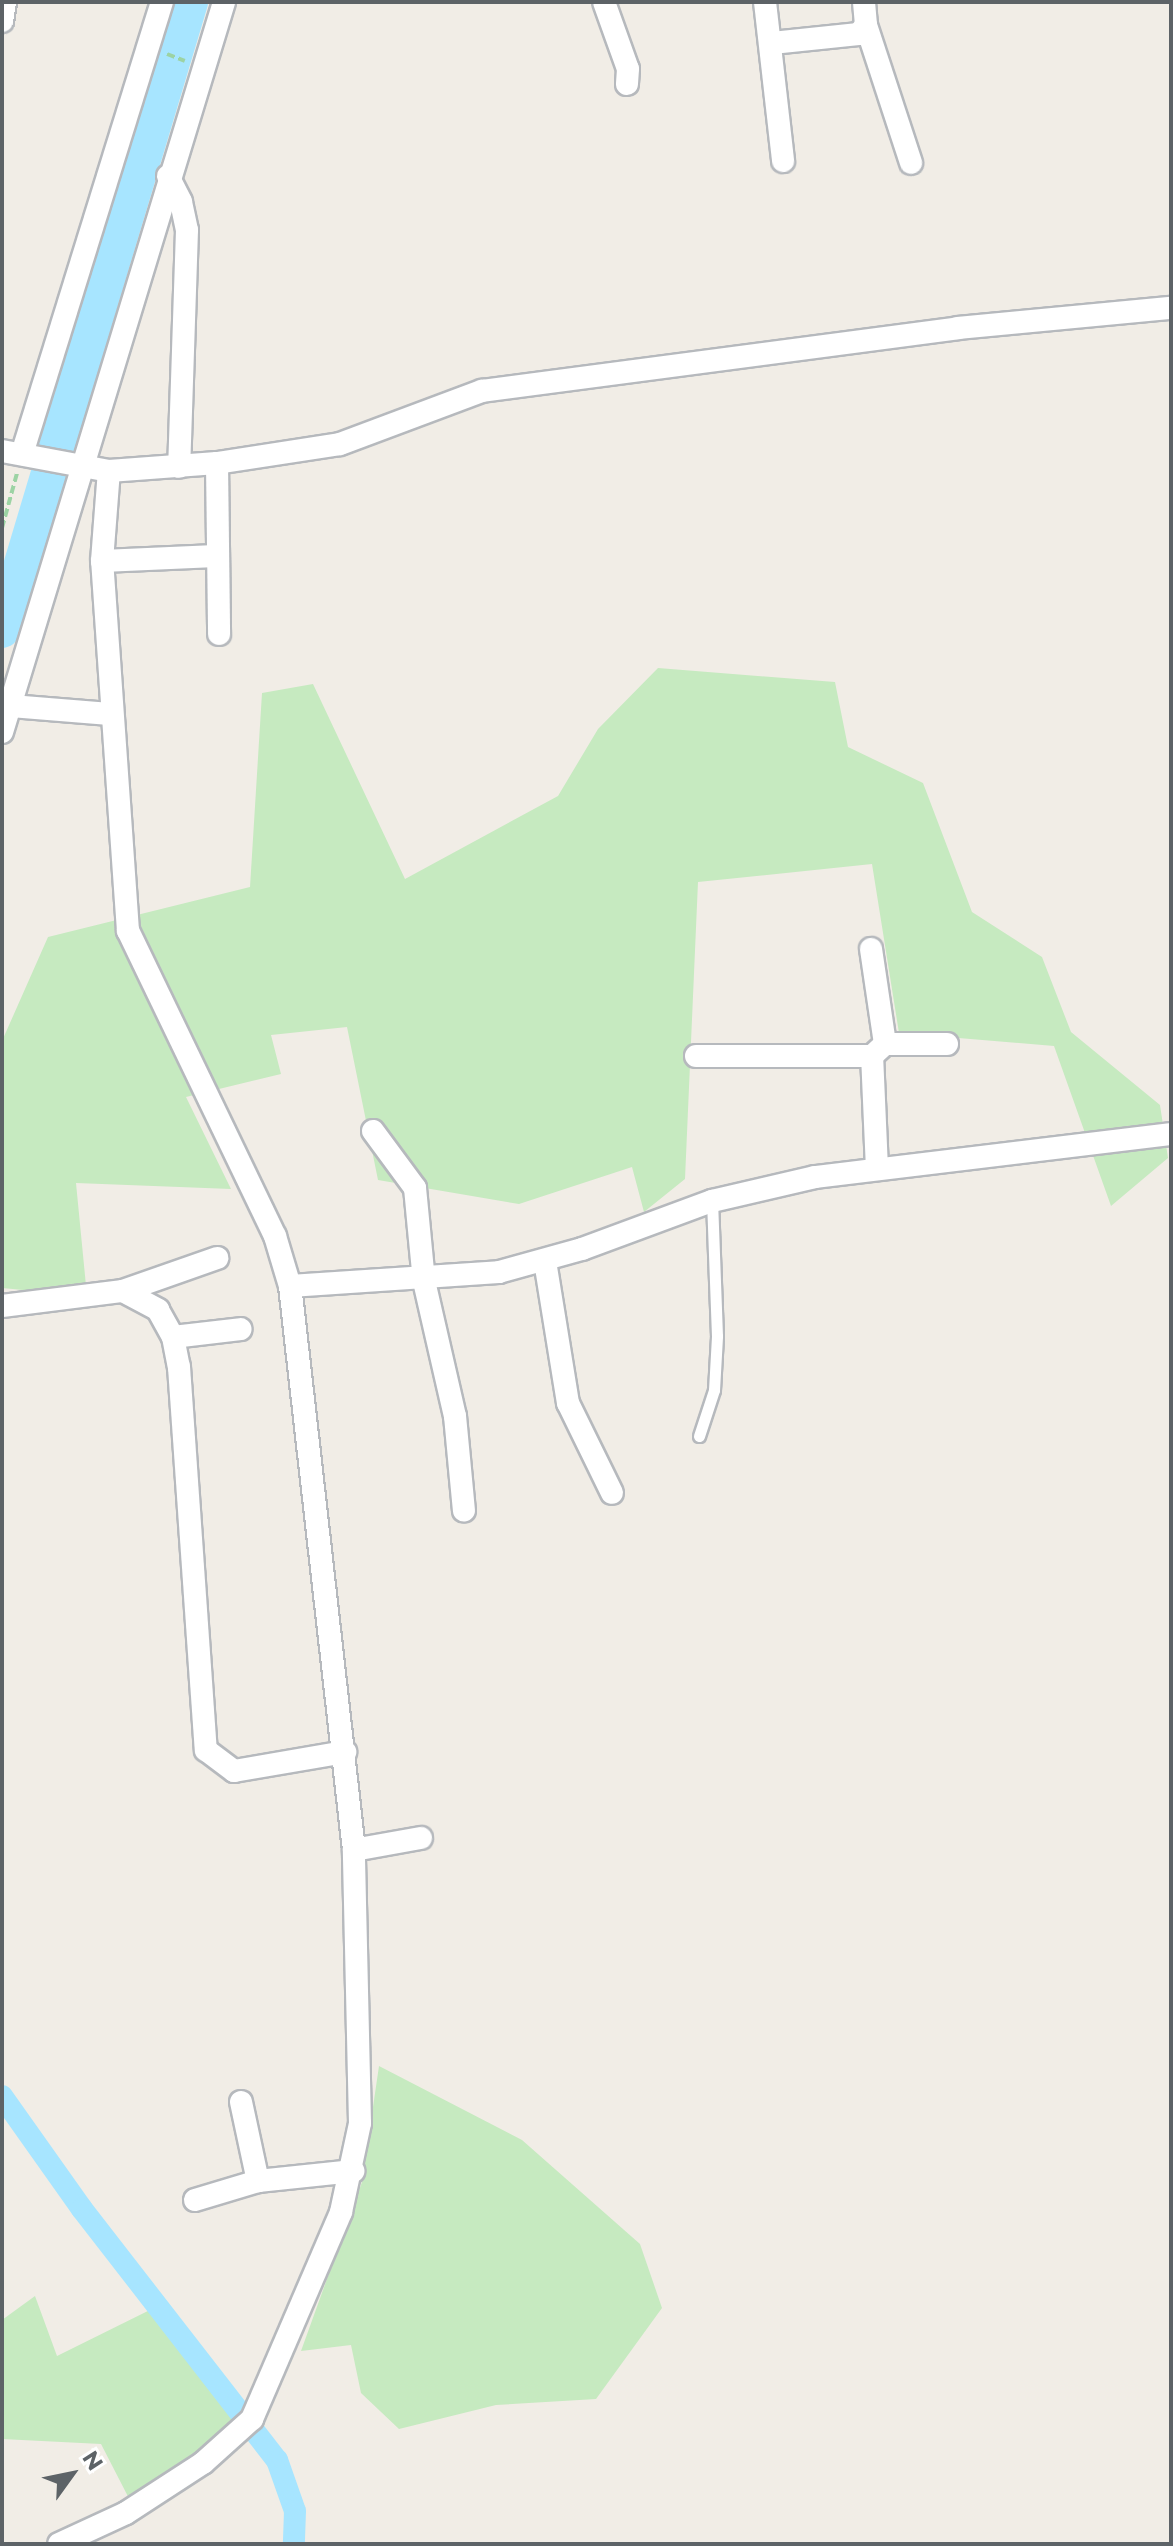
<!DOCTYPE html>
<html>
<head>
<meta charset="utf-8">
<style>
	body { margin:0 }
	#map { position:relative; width:1173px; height:2546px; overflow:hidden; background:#f1ede6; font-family:Montserrat,sans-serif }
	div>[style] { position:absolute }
	.green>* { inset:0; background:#c6eac0 }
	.canal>* { height:22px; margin:-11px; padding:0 11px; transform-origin:11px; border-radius:11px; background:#a7e5ff }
	.river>* { height:36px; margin:-18px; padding:0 18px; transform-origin:18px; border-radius:18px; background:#a7e5ff }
	.path>* { height:4px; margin-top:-2px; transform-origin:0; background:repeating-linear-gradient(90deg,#9cd3a4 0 8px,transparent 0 12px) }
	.roads { filter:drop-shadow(2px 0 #b6b9bd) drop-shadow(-2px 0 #b6b9bd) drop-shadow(0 2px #b6b9bd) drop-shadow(0 -2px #b6b9bd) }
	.service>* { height:11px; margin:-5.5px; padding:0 5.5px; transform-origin:5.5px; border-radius:5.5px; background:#fff }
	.minor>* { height:22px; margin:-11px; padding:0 11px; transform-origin:11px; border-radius:11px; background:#fff }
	span { translate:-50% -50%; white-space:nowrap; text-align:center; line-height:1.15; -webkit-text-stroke:8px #fff; paint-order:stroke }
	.frame { position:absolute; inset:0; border:4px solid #5d6367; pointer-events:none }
	.north { position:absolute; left:32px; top:2434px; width:80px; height:80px; -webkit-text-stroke:6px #fff; paint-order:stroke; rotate:57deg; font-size:22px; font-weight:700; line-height:32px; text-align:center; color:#5d6367 }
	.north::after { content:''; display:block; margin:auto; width:28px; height:36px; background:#5d6367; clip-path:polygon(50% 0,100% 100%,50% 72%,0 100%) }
</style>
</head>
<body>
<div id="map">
	<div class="green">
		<i style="clip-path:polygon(658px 668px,835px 682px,848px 747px,923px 783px,972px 912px,1042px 957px,1071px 1032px,1160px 1105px,1168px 1158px,1111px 1206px,1054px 1046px,899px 1033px,872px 864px,698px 882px,685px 1179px,644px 1212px,632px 1167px,519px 1204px,378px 1180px,347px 1027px,271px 1035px,281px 1074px,186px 1097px,231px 1189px,76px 1183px,87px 1296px,2px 1288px,2px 1041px,48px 937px,250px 887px,262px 693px,313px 684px,405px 879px,558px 796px,598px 729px)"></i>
		<i style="clip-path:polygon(379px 2066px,522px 2140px,640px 2244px,662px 2308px,596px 2399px,496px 2405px,399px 2429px,361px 2393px,351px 2345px,301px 2351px,362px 2182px)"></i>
		<i style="clip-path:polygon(35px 2296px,57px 2356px,164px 2303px,245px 2414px,137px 2514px,101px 2444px,2px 2439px,2px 2320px)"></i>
	</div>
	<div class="canal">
		<i style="left:2px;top:2096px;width:138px;rotate:54.7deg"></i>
		<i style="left:82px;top:2209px;width:318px;rotate:52.2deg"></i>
		<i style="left:277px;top:2460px;width:54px;rotate:70.6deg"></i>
		<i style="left:295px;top:2511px;width:33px;rotate:92deg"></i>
	</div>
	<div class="river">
		<i style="left:2px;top:630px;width:656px;rotate:-73.33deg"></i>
	</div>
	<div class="path">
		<i style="left:167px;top:54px;width:19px;rotate:21deg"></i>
		<i style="left:2px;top:528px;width:57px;rotate:-74.7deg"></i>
	</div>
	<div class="roads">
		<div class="service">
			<i style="left:699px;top:1436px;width:48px;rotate:-71.9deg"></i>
			<i style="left:714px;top:1390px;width:54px;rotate:-86.8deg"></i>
			<i style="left:717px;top:1336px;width:135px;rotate:-92.1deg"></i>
		</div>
		<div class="minor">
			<i style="left:604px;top:2px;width:71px;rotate:70.3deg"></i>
			<i style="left:628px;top:69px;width:15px;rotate:94deg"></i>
			<i style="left:765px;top:2px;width:160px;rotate:83.5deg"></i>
			<i style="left:2px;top:21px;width:19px;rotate:-81deg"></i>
			<i style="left:866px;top:25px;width:145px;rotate:71.9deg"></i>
			<i style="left:772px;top:43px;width:87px;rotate:-5.9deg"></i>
			<i style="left:859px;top:34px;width:11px;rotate:-52deg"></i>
			<i style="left:866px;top:25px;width:23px;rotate:-95deg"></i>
			<i style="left:168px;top:176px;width:29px;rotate:63deg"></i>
			<i style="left:181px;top:202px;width:29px;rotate:78deg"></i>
			<i style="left:187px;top:230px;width:237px;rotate:91.9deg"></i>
			<i style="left:2px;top:451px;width:109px;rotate:10.6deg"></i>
			<i style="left:109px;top:471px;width:108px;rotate:-4.2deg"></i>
			<i style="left:217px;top:463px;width:124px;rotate:-8.8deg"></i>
			<i style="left:340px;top:444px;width:152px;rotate:-20.5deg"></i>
			<i style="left:482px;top:391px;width:480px;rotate:-7.5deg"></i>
			<i style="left:958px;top:328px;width:214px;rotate:-5.4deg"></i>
			<i style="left:22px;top:454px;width:473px;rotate:-72.8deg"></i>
			<i style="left:217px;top:463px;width:171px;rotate:89.3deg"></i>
			<i style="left:102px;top:561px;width:114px;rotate:-2.5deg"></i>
			<i style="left:11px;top:706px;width:99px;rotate:4.6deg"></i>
			<i style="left:2px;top:732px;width:763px;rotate:-73.08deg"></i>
			<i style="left:871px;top:949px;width:96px;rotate:81.6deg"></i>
			<i style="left:696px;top:1056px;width:176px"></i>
			<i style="left:373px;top:1131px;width:71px;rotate:53.6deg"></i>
			<i style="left:415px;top:1188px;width:93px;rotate:84.5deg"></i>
			<i style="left:424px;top:1281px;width:139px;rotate:77.1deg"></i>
			<i style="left:455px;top:1416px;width:95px;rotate:84.6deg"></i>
			<i style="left:877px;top:1169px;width:113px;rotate:-92.5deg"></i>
			<i style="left:872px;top:1056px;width:18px;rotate:-43deg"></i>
			<i style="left:885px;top:1044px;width:62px"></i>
			<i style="left:545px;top:1261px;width:144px;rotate:80.8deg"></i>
			<i style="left:568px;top:1403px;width:100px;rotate:63.9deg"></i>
			<i style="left:290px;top:1286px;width:209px;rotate:-3.8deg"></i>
			<i style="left:499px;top:1272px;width:86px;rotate:-15.5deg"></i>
			<i style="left:582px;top:1249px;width:139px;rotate:-20.3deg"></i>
			<i style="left:712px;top:1201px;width:106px;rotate:-13.1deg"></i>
			<i style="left:815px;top:1177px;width:359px;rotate:-6.9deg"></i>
			<i style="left:123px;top:1291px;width:100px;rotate:-19.3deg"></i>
			<i style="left:2px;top:1306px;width:122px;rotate:-7.1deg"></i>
			<i style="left:123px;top:1291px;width:40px;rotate:28deg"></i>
			<i style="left:158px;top:1310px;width:31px;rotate:61deg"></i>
			<i style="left:173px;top:1337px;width:31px;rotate:79deg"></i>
			<i style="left:179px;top:1367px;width:384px;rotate:86deg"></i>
			<i style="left:206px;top:1750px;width:35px;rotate:37deg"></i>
			<i style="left:234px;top:1771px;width:113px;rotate:-9.7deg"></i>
			<i style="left:173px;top:1337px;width:68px;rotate:-6.7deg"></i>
			<i style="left:354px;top:1850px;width:68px;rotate:-10.2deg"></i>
			<i style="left:241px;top:2102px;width:81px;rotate:77.9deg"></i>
			<i style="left:195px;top:2200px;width:66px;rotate:-16.8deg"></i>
			<i style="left:258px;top:2181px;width:96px;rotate:-6deg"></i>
			<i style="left:59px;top:2544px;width:74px;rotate:-24.8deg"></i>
			<i style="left:126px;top:2513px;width:92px;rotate:-33deg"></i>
			<i style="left:203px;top:2463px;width:66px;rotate:-41.9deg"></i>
			<i style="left:252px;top:2419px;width:225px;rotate:-66.7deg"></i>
			<i style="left:341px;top:2212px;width:91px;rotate:-77.9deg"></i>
			<i style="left:360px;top:2123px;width:273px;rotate:-91.3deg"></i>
			<i style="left:354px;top:1850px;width:568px;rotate:-96.47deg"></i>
			<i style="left:290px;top:1286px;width:52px;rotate:-106.7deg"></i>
			<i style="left:275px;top:1236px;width:339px;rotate:-115.7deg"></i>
			<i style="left:128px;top:931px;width:371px;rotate:-94deg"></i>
			<i style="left:102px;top:561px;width:90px;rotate:-85.6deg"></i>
		</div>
	</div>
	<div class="frame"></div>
	<div class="north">N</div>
</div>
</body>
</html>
